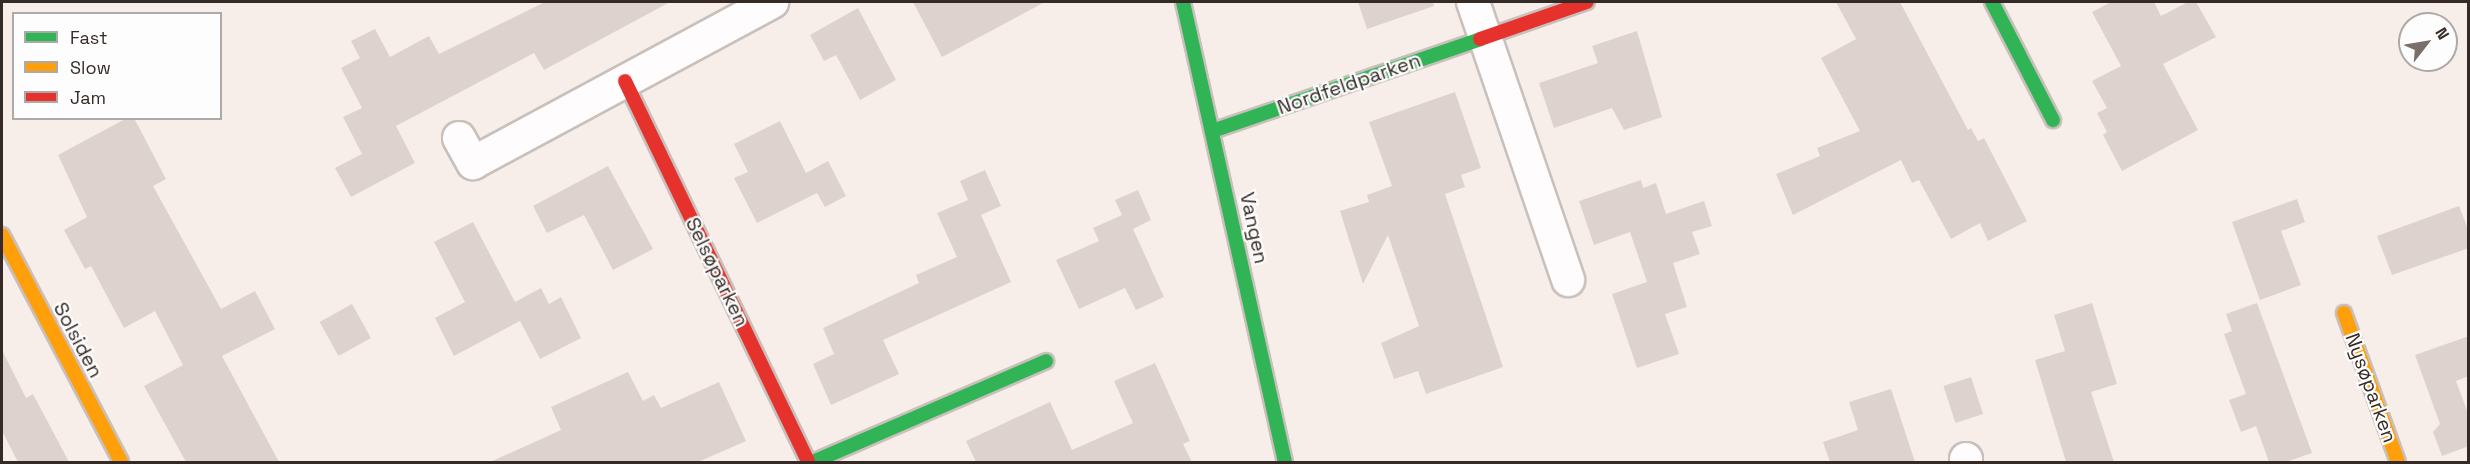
<!DOCTYPE html>
<html>
<head>
<meta charset="utf-8">
<style>
	body { margin:0 }
	#map { position:relative; width:2470px; height:464px; overflow:hidden; background:#f7eeea; font-family:"Space Grotesk",sans-serif }
	div>[style] { position:absolute }
	.building>* { inset:0; background:#ded2ce; transform-origin:0 0 }
	.roads { filter:drop-shadow(2px 0 #c9bfbb) drop-shadow(-2px 0 #c9bfbb) drop-shadow(0 2px #c9bfbb) drop-shadow(0 -2px #c9bfbb) }
	.street>* { height:32px; margin:-16px; padding:0 16px; transform-origin:16px; border-radius:16px; background:#fefcfc }
	.fast>* { height:14px; margin:-7px; padding:0 7px; transform-origin:7px; border-radius:7px; background:#30b455 }
	.slow>* { height:14px; margin:-7px; padding:0 7px; transform-origin:7px; border-radius:7px; background:#ff9f0a }
	.jam>* { height:14px; margin:-7px; padding:0 7px; transform-origin:7px; border-radius:7px; background:#e5322d }
	span { translate:-50% -50%; white-space:nowrap; text-align:center; line-height:1.15; -webkit-text-stroke:4.5px #fdfdfd; paint-order:stroke }
	.street-label { font-size:20px; color:#352a26 }
	.frame { position:absolute; inset:0; border:3px solid #352a26; pointer-events:none }
	.legend { position:absolute; left:12px; top:12px; width:210px; height:108px; box-sizing:border-box; background:#fdfdfd; border:2px solid #ada9a7; margin:0; padding:8px 10px; list-style:none; font-size:18px; color:#352a26 }
	.legend li { display:flex; align-items:center; gap:12px; height:30px }
	.legend b { width:30px; border:2px solid #ada9a7 }
	.north { position:absolute; left:2398px; top:12px; width:60px; height:60px; box-sizing:border-box; background:#fdfdfd; border:2px solid #ada9a7; border-radius:50%; rotate:59deg; font-size:16px; font-weight:700; line-height:24px; text-align:center; color:#352a26 }
	.north::after { content:''; display:block; margin:auto; width:21px; height:27px; background:#796f6b; clip-path:polygon(50% 0,100% 100%,50% 72%,0 100%) }
</style>
</head>
<body>
<div id="map">
	<div class="building">
		<i style="clip-path:polygon(545px 2px,670px 2px,544px 70px,534px 53px,396px 126px,415px 163px,351px 197px,335px 168px,362px 154px,343px 117px,362px 108px,341px 68px,360px 58px,351px 41px,375px 29px,390px 57px,429px 36px,439px 54px)"></i>
		<i style="clip-path:polygon(913px 2px,1045px 2px,942px 57px)"></i>
		<i style="clip-path:polygon(1358px 2px,1433px 2px,1434px 6px,1367px 29px)"></i>
		<i style="clip-path:polygon(1836px 2px,1900px 2px,1968px 130px,1971px 128px,1978px 141px,1984px 138px,2027px 221px,1988px 241px,1980px 223px,1951px 239px,1919px 180px,1912px 183px,1901px 160px,1793px 215px,1776px 174px,1820px 156px,1817px 148px,1860px 131px,1821px 58px,1856px 39px)"></i>
		<i style="clip-path:polygon(2111px 2px,2154px 2px,2161px 16px,2188px 2px,2196px 2px,2216px 37px,2163px 64px,2198px 130px,2122px 171px,2103px 135px,2107px 132px,2097px 113px,2107px 108px,2092px 81px,2121px 66px,2092px 12px)"></i>
		<i style="clip-path:polygon(858px 8px,896px 80px,860px 100px,836px 55px,824px 61px,810px 35px)"></i>
		<i style="clip-path:polygon(1637px 31px,1662px 117px,1624px 130px,1612px 108px,1554px 128px,1539px 83px,1598px 63px,1592px 46px)"></i>
		<i style="clip-path:polygon(1455px 92px,1481px 168px,1461px 175px,1465px 187px,1445px 194px,1503px 367px,1426px 394px,1418px 371px,1394px 379px,1381px 343px,1419px 326px,1388px 235px,1363px 284px,1340px 211px,1369px 202px,1367px 195px,1392px 186px,1369px 122px)"></i>
		<i style="clip-path:polygon(127px 118px,134px 118px,166px 179px,153px 186px,221px 309px,255px 291px,275px 329px,222px 356px,279px 462px,186px 462px,144px 386px,183px 365px,155px 311px,124px 328px,91px 266px,85px 269px,64px 230px,87px 217px,58px 155px)"></i>
		<i style="clip-path:polygon(780px 121px,806px 173px,828px 161px,846px 196px,825px 207px,817px 193px,757px 223px,734px 178px,748px 172px,734px 144px)"></i>
		<i style="clip-path:polygon(608px 166px,653px 249px,613px 270px,584px 215px,547px 233px,533px 206px)"></i>
		<i style="clip-path:polygon(985px 170px,1001px 206px,981px 215px,1011px 282px,883px 340px,899px 374px,831px 405px,813px 364px,834px 354px,823px 328px,919px 283px,916px 275px,957px 257px,937px 213px,968px 200px,960px 181px)"></i>
		<i style="clip-path:polygon(1641px 180px,1643px 188px,1656px 183px,1666px 214px,1704px 201px,1712px 226px,1692px 232px,1700px 254px,1673px 263px,1687px 307px,1665px 314px,1679px 354px,1637px 368px,1612px 294px,1647px 282px,1630px 232px,1594px 245px,1579px 201px)"></i>
		<i style="clip-path:polygon(1138px 190px,1151px 220px,1133px 229px,1164px 297px,1136px 310px,1125px 288px,1079px 309px,1056px 260px,1099px 241px,1093px 228px,1122px 215px,1115px 200px)"></i>
		<i style="clip-path:polygon(2297px 199px,2305px 222px,2281px 231px,2301px 285px,2260px 300px,2232px 222px)"></i>
		<i style="clip-path:polygon(2459px 206px,2469px 232px,2469px 248px,2392px 275px,2377px 236px)"></i>
		<i style="clip-path:polygon(473px 222px,515px 302px,541px 288px,549px 304px,561px 297px,581px 338px,540px 359px,520px 321px,454px 356px,435px 318px,465px 302px,434px 242px)"></i>
		<i style="clip-path:polygon(2092px 303px,2117px 384px,2091px 392px,2114px 462px,2066px 462px,2035px 360px,2065px 351px,2054px 315px)"></i>
		<i style="clip-path:polygon(2257px 303px,2312px 453px,2286px 462px,2269px 462px,2256px 426px,2241px 432px,2229px 400px,2246px 394px,2224px 334px,2232px 331px,2226px 314px)"></i>
		<i style="left:352px;top:304px;width:39px;height:37px;rotate:61deg"></i>
		<i style="clip-path:polygon(2469px 336px,2469px 376px,2456px 381px,2469px 416px,2469px 446px,2442px 456px,2433px 432px,2440px 424px,2415px 355px)"></i>
		<i style="clip-path:polygon(2px 350px,26px 398px,33px 394px,69px 462px,18px 462px,2px 431px)"></i>
		<i style="clip-path:polygon(1155px 363px,1190px 441px,1183px 444px,1192px 462px,976px 462px,966px 441px,1050px 402px,1072px 450px,1133px 423px,1114px 381px)"></i>
		<i style="clip-path:polygon(628px 372px,643px 401px,654px 395px,661px 408px,719px 382px,746px 441px,698px 462px,490px 462px,561px 430px,551px 407px)"></i>
		<i style="left:1971px;top:377px;width:39px;height:29px;rotate:72deg"></i>
		<i style="clip-path:polygon(1891px 389px,1915px 462px,1830px 462px,1823px 442px,1858px 430px,1849px 402px)"></i>
	</div>
	<div class="roads">
		<div class="street">
			<i style="left:1473px;top:2px;width:294px;rotate:71.1deg"></i>
			<i style="left:459px;top:138px;width:29px;rotate:61deg"></i>
			<i style="left:473px;top:163px;width:340px;rotate:-28.3deg"></i>
			<i style="left:1966px;top:459px;width:3px;rotate:90deg"></i>
		</div>
		<div class="fast">
			<i style="left:1183px;top:2px;width:471px;rotate:77.5deg"></i>
			<i style="left:1992px;top:2px;width:133px;rotate:62.7deg"></i>
			<i style="left:1212px;top:131px;width:283px;rotate:-18.9deg"></i>
			<i style="left:813px;top:462px;width:254px;rotate:-23.4deg"></i>
		</div>
		<div class="slow">
			<i style="left:2px;top:235px;width:256px;rotate:62.3deg"></i>
			<i style="left:2344px;top:313px;width:158px;rotate:70.1deg"></i>
		</div>
		<div class="jam">
			<i style="left:1480px;top:39px;width:113px;rotate:-19.1deg"></i>
			<i style="left:625px;top:81px;width:423px;rotate:64.3deg"></i>
		</div>
	</div>
	<div class="street-label">
		<span style="left:1349px;top:84px;rotate:-19deg">Nordfeldparken</span>
		<span style="left:1254px;top:228px;rotate:78deg">Vangen</span>
		<span style="left:717px;top:272px;rotate:64deg">Selsøparken</span>
		<span style="left:78px;top:340px;rotate:62deg">Solsiden</span>
		<span style="left:2371px;top:388px;rotate:70deg">Nysøparken</span>
	</div>
	<div class="frame"></div>
	<ul class="legend">
	<li><b style="height:8px;background:#30b455"></b>Fast</li>
	<li><b style="height:8px;background:#ff9f0a"></b>Slow</li>
	<li><b style="height:8px;background:#e5322d"></b>Jam</li>
	</ul>
	<div class="north">N</div>
</div>
</body>
</html>
